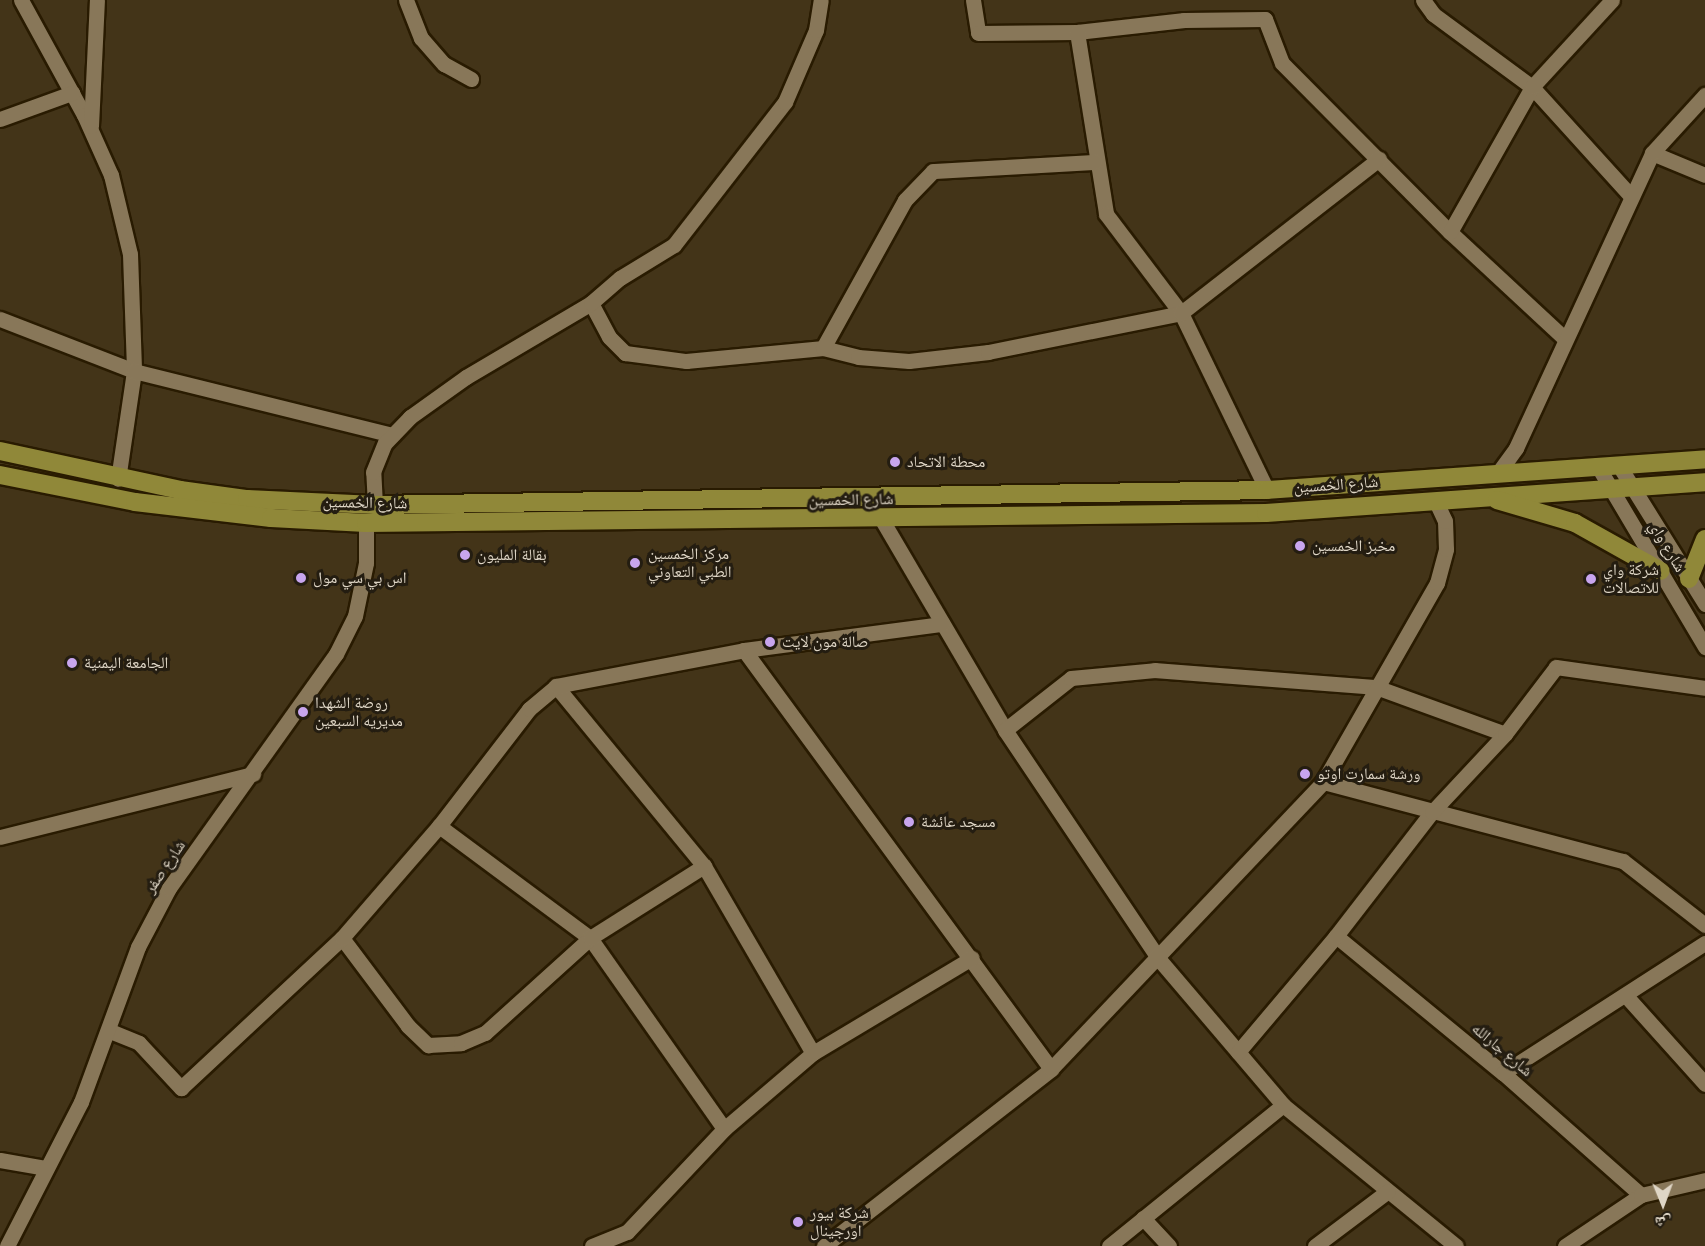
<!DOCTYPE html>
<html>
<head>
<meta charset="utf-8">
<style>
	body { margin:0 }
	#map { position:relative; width:1705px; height:1246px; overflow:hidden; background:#433418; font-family:Raleway,"Noto Naskh Arabic",sans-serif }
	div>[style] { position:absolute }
	.roads { filter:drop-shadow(2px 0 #291b01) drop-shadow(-2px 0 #291b01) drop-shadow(0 2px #291b01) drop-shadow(0 -2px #291b01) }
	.minor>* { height:15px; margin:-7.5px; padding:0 7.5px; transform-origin:7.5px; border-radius:7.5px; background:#887759 }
	.major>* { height:18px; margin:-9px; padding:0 9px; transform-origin:9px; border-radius:9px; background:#908839 }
	.dots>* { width:16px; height:16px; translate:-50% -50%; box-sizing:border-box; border:3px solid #241d11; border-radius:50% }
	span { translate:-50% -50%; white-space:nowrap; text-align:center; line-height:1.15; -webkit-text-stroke:6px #241d11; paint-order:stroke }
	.poi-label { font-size:16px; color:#dfd6c6 }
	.left { translate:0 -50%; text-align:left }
	.street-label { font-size:16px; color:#dfd6c6 }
	.north { position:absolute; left:1633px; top:1174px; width:60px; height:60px; -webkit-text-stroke:4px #241d11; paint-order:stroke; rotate:179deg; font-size:16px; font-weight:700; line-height:24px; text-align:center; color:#dfd6c6 }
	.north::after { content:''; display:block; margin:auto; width:21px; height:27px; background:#dfd6c6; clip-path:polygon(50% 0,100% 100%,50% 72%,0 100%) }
</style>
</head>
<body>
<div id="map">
	<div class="roads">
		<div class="minor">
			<i style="left:21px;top:0;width:131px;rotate:61.3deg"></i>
			<i style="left:84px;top:115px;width:66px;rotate:65.8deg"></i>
			<i style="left:111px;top:175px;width:81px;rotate:76.5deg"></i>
			<i style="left:130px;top:254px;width:117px;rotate:88deg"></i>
			<i style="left:134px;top:371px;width:109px;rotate:98.4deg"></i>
			<i style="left:406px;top:0;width:41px;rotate:68.5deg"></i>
			<i style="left:421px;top:38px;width:35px;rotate:49deg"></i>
			<i style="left:444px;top:64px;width:31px;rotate:29deg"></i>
			<i style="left:973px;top:0;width:33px;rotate:81deg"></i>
			<i style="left:978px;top:33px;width:99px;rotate:-0.6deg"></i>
			<i style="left:1077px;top:32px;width:108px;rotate:-6.4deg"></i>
			<i style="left:1184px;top:20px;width:81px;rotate:-0.7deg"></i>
			<i style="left:1265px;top:19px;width:47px;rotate:68.9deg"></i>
			<i style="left:1282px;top:63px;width:238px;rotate:45.2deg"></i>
			<i style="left:1450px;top:232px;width:157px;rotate:42.9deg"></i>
			<i style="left:1423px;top:0;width:17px;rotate:54deg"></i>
			<i style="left:1433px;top:14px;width:123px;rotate:36.4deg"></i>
			<i style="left:1532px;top:87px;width:146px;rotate:47.8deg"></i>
			<i style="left:1077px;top:32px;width:184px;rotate:80.9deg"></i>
			<i style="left:1106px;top:214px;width:124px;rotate:52.9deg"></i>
			<i style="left:1181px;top:313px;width:197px;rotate:64.1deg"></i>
			<i style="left:0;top:119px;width:77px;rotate:-19.9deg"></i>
			<i style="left:91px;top:126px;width:126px;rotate:-87.3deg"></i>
			<i style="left:1652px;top:153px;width:57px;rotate:22.5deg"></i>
			<i style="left:1450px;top:232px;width:167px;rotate:-60.5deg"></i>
			<i style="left:1532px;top:87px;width:118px;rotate:-47.4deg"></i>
			<i style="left:591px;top:303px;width:38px;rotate:62deg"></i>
			<i style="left:609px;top:337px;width:23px;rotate:45deg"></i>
			<i style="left:625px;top:353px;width:62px;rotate:7.5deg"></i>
			<i style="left:686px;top:361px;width:138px;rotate:-5.4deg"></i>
			<i style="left:823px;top:348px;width:36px;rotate:14deg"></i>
			<i style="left:858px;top:357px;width:51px;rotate:4.5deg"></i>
			<i style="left:909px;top:361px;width:80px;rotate:-6.5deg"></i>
			<i style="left:988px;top:352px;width:197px;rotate:-11.4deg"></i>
			<i style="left:1181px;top:313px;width:251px;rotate:-37.9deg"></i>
			<i style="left:0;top:319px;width:144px;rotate:21.2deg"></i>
			<i style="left:134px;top:371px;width:266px;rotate:13.9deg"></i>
			<i style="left:823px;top:348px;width:169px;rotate:-61deg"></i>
			<i style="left:905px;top:200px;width:40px;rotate:-46deg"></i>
			<i style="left:933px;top:171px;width:162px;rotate:-3.2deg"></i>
			<i style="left:1618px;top:464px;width:165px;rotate:58.1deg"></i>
			<i style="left:1597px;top:465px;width:212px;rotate:59.3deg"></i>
			<i style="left:1498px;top:473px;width:31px;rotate:-54deg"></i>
			<i style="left:1516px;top:448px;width:325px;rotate:-65.2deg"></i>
			<i style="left:1652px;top:153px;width:79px;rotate:-47.6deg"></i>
			<i style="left:375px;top:505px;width:33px;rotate:-93deg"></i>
			<i style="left:373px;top:472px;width:31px;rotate:-68deg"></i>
			<i style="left:385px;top:443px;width:36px;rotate:-46deg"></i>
			<i style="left:410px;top:417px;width:69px;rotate:-35.5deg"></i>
			<i style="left:466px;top:377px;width:145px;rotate:-30.6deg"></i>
			<i style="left:591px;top:303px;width:38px;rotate:-41deg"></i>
			<i style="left:620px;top:278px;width:63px;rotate:-31.4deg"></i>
			<i style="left:674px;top:245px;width:181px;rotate:-52.2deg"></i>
			<i style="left:785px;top:102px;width:78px;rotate:-66.7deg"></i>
			<i style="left:816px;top:30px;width:30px;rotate:-81deg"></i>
			<i style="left:882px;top:520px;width:243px;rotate:59.6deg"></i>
			<i style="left:1005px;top:730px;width:275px;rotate:56.1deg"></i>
			<i style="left:1158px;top:958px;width:193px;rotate:49.6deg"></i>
			<i style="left:1283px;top:1105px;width:223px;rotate:39.2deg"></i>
			<i style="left:744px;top:650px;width:519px;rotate:53.77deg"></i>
			<i style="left:556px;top:686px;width:233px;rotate:50.6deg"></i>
			<i style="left:704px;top:866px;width:216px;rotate:59.8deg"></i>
			<i style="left:1005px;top:730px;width:84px;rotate:-38.2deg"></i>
			<i style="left:1071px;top:678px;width:84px;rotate:-5.4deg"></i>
			<i style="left:1155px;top:670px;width:222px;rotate:4.4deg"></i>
			<i style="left:1376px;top:687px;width:137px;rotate:20deg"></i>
			<i style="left:1323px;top:782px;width:310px;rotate:14.8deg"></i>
			<i style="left:1623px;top:861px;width:104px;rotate:38deg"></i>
			<i style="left:439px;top:826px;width:188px;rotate:36.6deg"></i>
			<i style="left:590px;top:938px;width:233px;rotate:54.9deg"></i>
			<i style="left:0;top:837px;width:261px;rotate:-14deg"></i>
			<i style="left:1336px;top:936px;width:216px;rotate:39.4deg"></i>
			<i style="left:1503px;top:1073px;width:184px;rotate:41.5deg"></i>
			<i style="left:342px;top:938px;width:110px;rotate:53.1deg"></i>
			<i style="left:408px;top:1026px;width:28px;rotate:44deg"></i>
			<i style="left:428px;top:1045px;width:33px;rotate:-3deg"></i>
			<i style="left:461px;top:1043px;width:26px;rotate:-23deg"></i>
			<i style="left:485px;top:1033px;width:142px;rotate:-42.1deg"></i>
			<i style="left:590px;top:938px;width:135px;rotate:-32.3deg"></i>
			<i style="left:1627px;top:997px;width:117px;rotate:48.1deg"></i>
			<i style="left:110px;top:1031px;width:31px;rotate:22deg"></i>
			<i style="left:139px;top:1043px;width:62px;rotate:47deg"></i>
			<i style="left:181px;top:1088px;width:220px;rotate:-43deg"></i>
			<i style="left:342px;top:938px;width:148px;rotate:-49.1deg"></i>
			<i style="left:439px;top:826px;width:148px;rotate:-52.4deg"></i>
			<i style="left:529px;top:709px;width:35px;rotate:-40deg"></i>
			<i style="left:556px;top:686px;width:191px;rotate:-10.8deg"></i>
			<i style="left:744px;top:650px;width:200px;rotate:-7.5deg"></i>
			<i style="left:1238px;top:1052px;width:152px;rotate:-49.8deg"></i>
			<i style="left:1336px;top:936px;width:157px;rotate:-52.3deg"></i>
			<i style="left:1432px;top:812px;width:107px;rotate:-46.9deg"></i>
			<i style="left:1505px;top:734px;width:84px;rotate:-52.7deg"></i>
			<i style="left:1556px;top:667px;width:150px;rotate:8deg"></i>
			<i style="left:1503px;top:1073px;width:240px;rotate:-32.8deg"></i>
			<i style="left:0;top:1160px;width:47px;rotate:9.9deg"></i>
			<i style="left:1143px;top:1218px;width:38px;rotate:47deg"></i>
			<i style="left:7px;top:1246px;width:162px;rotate:-62.8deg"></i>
			<i style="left:81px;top:1102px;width:165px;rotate:-69.8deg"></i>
			<i style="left:138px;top:947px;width:67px;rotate:-62.3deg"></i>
			<i style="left:169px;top:888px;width:287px;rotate:-54.5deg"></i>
			<i style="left:336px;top:654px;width:42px;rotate:-63.4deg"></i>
			<i style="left:355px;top:616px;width:54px;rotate:-78.3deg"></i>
			<i style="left:366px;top:563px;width:40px;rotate:-90deg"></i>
			<i style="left:592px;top:1246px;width:38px;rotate:-22deg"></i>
			<i style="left:627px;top:1232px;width:141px;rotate:-46.7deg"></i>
			<i style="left:724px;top:1129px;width:117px;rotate:-40.5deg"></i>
			<i style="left:813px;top:1053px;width:185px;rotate:-30.9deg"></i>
			<i style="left:824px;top:1246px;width:288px;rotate:-37.9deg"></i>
			<i style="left:1051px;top:1069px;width:395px;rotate:-46.5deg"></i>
			<i style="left:1323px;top:782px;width:229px;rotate:-60.2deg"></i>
			<i style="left:1437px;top:583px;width:35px;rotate:-75deg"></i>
			<i style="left:1446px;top:549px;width:28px;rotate:-92deg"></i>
			<i style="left:1445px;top:521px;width:23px;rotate:-115deg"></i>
			<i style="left:1109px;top:1246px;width:224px;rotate:-39deg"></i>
			<i style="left:1315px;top:1246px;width:91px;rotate:-37deg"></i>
			<i style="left:1565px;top:1246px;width:92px;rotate:-33.9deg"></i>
			<i style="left:1641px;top:1195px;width:66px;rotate:-13.2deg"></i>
		</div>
		<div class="major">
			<i style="left:0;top:451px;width:184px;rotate:12.2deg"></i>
			<i style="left:180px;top:490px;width:68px;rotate:7.7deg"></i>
			<i style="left:247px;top:499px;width:128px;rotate:2.7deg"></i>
			<i style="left:375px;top:505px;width:892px;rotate:-0.96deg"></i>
			<i style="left:1267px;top:490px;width:439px;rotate:-4deg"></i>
			<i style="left:0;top:475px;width:138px;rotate:11.3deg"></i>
			<i style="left:135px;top:502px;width:137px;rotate:6.7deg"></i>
			<i style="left:271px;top:518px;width:95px;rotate:3deg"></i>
			<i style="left:366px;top:523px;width:900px;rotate:-0.64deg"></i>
			<i style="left:1266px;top:513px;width:440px;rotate:-4deg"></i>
			<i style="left:1497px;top:500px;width:81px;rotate:16.4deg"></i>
			<i style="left:1575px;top:523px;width:98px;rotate:29.2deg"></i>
			<i style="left:1689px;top:579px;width:43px;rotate:-68.2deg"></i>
		</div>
	</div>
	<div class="dots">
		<i style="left:895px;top:462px;background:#c8a5ee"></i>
		<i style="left:1300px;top:546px;background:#c8a5ee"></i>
		<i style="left:465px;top:555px;background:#c8a5ee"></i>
		<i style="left:635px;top:563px;background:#c8a5ee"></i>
		<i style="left:301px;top:578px;background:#c8a5ee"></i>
		<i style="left:1591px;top:579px;background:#c8a5ee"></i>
		<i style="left:770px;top:642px;background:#c8a5ee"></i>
		<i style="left:72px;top:663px;background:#c8a5ee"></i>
		<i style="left:303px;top:712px;background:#c8a5ee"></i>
		<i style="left:1305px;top:774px;background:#c8a5ee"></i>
		<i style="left:909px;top:822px;background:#c8a5ee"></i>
		<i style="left:798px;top:1222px;background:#c8a5ee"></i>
	</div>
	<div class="poi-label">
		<span class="left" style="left:907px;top:462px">محطة الاتحاد</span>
		<span class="left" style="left:1312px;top:546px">مخبز الخمسين</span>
		<span class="left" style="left:648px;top:563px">مركز الخمسين<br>الطبي التعاوني</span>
		<span class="left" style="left:477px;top:555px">بقالة المليون</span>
		<span class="left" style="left:1603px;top:579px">شركة واي<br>للاتصالات</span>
		<span class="left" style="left:313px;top:578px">اس بي سي مول</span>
		<span class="left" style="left:782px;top:642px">صالة مون لايت</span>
		<span class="left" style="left:84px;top:663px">الجامعة اليمنية</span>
		<span class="left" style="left:315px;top:712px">روضة الشهدا<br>مديريه السبعين</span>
		<span class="left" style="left:1317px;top:774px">ورشة سمارت اوتو</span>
		<span class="left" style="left:921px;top:822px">مسجد عائشة</span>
		<span class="left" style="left:810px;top:1222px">شركة بيور<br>اورجينال</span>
	</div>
	<div class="street-label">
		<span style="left:1336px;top:485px;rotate:-4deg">شارع الخمسين</span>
		<span style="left:851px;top:500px;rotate:-1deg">شارع الخمسين</span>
		<span style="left:365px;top:503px;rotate:1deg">شارع الخمسين</span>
		<span style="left:1667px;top:547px;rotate:59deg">شارع واي</span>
		<span style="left:165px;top:867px;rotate:-56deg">شارع صفر</span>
		<span style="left:1502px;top:1050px;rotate:40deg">شارع جارالله</span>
	</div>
	<div class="north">ش</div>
</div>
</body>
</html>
